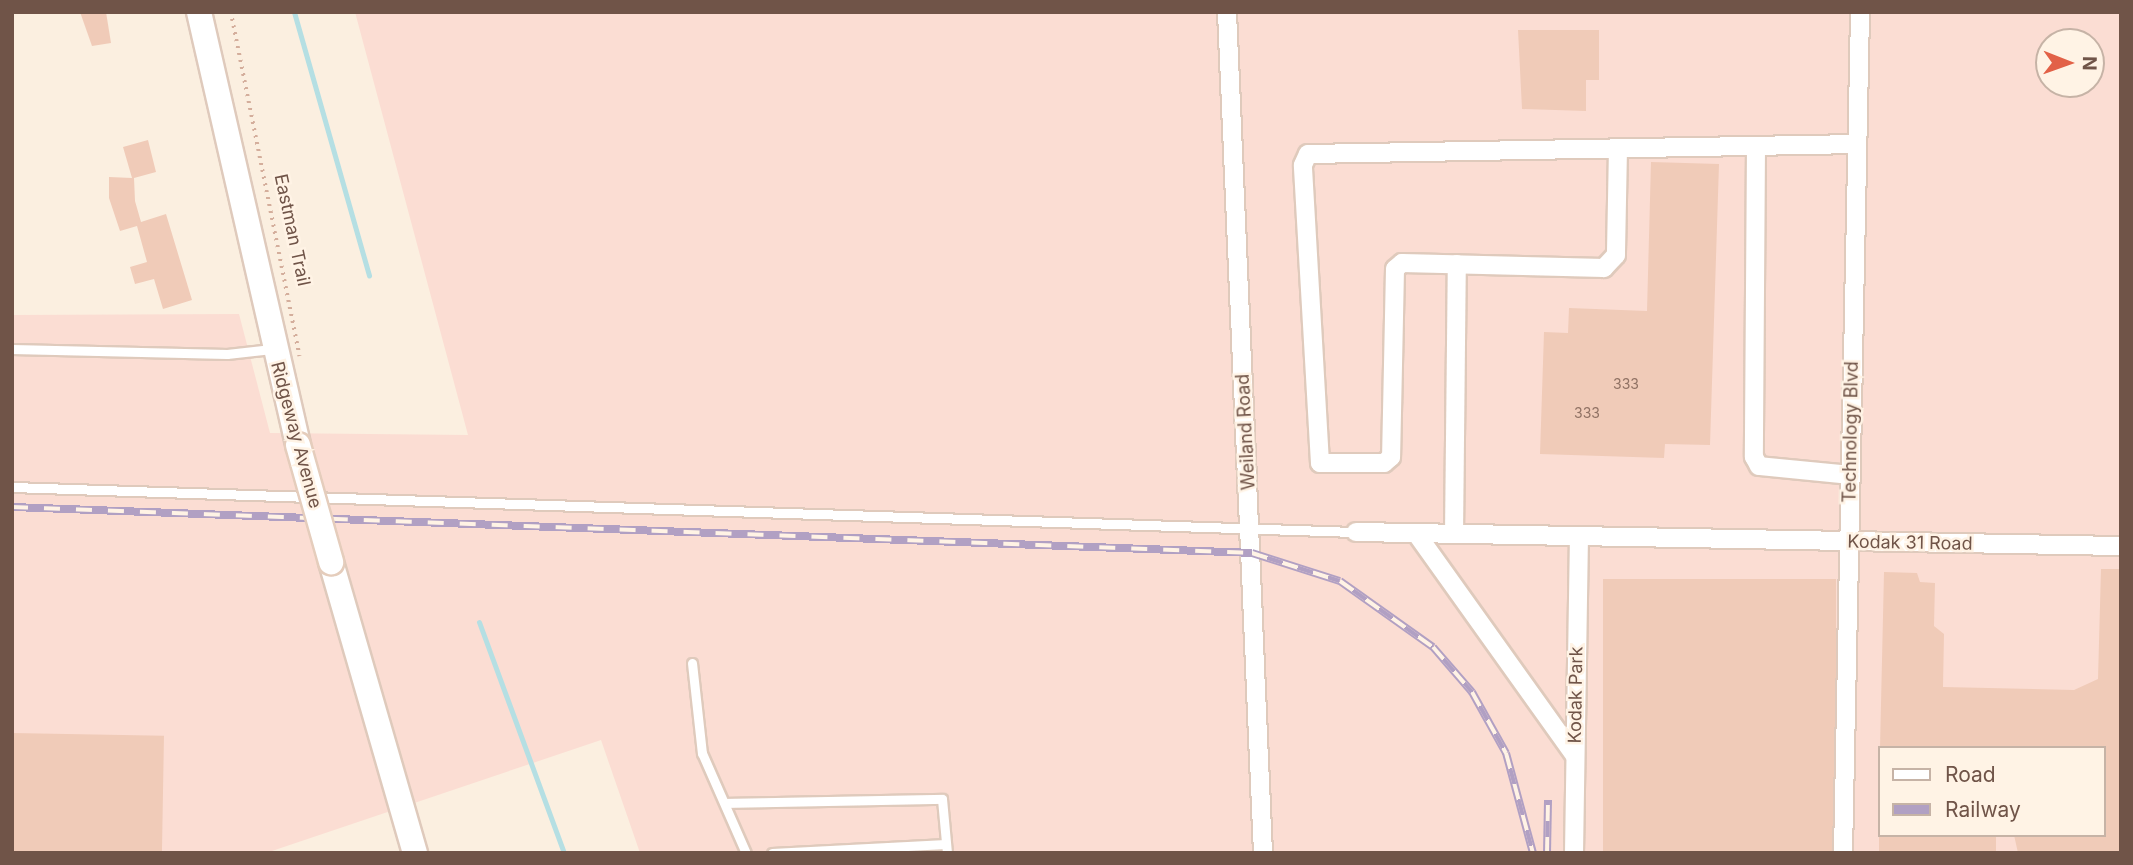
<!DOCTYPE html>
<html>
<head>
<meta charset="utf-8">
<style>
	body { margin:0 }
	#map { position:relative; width:2133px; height:865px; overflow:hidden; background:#fbefe0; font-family:Inter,sans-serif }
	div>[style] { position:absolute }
	.commercial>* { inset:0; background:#fbddd3 }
	.stream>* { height:5px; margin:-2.5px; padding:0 2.5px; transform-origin:2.5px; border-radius:2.5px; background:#b5dfe3 }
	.building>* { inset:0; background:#f0cbb8; transform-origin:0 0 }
	.path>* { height:3.5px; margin-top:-1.75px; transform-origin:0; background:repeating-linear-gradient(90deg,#d4ae9c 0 2px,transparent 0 7px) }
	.roads { filter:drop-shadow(2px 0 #dfcabc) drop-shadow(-2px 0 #dfcabc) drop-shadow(0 2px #dfcabc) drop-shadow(0 -2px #dfcabc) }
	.service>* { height:9px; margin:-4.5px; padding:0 4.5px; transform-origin:4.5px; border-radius:4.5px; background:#fff }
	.minor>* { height:18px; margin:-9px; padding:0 9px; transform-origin:9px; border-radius:9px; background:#fff }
	.secondary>* { height:24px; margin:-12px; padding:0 12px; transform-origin:12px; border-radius:12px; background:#fff }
	.rail>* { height:8px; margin-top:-4px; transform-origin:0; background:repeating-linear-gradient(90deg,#fff3e5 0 16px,#b1a0c3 0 32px); box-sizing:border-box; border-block:2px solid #b1a0c3 }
	.bridges { filter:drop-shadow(2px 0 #e5cdbc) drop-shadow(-2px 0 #e5cdbc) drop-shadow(0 2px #e5cdbc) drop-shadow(0 -2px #e5cdbc) }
	.secondary-bridge>* { height:24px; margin:-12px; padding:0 12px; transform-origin:12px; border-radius:12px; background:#fff }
	span { translate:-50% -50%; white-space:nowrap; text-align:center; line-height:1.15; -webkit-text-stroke:5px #fff3e5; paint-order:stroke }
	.number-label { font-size:14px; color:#907264 }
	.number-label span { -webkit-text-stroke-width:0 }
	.street-label { font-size:18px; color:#705448 }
	.frame { position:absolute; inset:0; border:14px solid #705448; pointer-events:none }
	.legend { position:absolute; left:1878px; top:746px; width:228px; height:91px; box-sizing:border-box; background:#fff3e5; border:2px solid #c6b3a6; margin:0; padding:9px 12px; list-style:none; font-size:21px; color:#705448 }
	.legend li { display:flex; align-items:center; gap:14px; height:35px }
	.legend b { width:35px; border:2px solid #c6b3a6 }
	.north { position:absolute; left:2035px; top:28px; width:70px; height:70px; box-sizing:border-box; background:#fff3e5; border:2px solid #c6b3a6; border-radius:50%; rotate:91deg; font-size:19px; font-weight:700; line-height:28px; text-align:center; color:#705448 }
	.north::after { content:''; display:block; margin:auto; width:24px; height:32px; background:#e26147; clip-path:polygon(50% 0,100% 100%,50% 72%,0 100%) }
</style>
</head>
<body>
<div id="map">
	<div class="commercial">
		<i style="clip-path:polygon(evenodd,355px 12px,2121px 12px,2121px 853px,640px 853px,601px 740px,266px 853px,12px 853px,12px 315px,239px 314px,270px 433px,468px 435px,355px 12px,2049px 42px,2091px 42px,2091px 84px,2049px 84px,2049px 42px,355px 12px,1879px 748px,2103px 748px,2103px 835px,1879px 835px,1879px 748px)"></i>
	</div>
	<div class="stream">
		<i style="left:294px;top:12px;width:274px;rotate:74.1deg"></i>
		<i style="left:479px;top:622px;width:246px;rotate:69.8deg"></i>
	</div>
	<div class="building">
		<i style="clip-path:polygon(80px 12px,106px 12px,111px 43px,92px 46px)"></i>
		<i style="clip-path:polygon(1518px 30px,1599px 30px,1599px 80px,1586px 80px,1586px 111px,1522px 109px)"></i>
		<i style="clip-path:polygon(148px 140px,156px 172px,134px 178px,135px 201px,141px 222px,166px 214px,192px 300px,163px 309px,154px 279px,135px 284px,130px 267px,147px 262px,137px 226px,120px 231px,109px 198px,109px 177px,132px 178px,123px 147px)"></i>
		<i style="clip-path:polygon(1651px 162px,1719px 164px,1710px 445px,1665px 444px,1664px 458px,1540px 454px,1544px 332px,1568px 333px,1569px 308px,1647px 311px)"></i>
		<i style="clip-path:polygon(2101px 569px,2121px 569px,2121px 853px,2018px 853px,2014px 835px,2103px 835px,2103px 748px,1880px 748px,1884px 572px,1917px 573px,1920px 582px,1935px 583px,1934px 626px,1944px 634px,1943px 687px,2074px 690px,2098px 679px)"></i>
		<i style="left:1603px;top:579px;width:233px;height:274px"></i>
		<i style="left:12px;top:733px;width:152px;height:120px;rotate:1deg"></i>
		<i style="left:1879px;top:835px;width:117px;height:18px"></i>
	</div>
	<div class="path">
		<i style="left:231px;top:12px;width:351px;rotate:78.7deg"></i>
	</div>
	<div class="roads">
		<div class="service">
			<i style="left:12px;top:349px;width:215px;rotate:1.3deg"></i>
			<i style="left:227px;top:354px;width:45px;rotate:-6.3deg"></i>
			<i style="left:12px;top:487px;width:1345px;rotate:1.92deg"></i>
			<i style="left:692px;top:663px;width:91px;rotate:83.7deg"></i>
			<i style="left:702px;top:753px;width:109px;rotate:66.3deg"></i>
			<i style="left:727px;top:803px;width:215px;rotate:-1.1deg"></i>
			<i style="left:942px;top:799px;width:54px;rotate:84.7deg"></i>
			<i style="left:772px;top:853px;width:174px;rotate:-3deg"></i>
		</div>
		<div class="minor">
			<i style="left:1227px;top:12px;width:842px;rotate:87.55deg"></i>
			<i style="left:1756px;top:146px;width:311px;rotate:90.4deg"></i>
			<i style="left:1754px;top:457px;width:10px;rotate:61deg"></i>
			<i style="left:1759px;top:466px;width:91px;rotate:5.6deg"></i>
			<i style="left:1618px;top:148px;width:107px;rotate:91.1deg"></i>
			<i style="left:1616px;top:255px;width:18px;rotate:133deg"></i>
			<i style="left:1604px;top:268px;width:202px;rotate:-178.6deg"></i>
			<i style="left:1402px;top:263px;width:9px;rotate:139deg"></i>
			<i style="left:1395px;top:269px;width:188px;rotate:91.2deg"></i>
			<i style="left:1391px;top:457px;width:9px;rotate:139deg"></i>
			<i style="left:1384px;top:463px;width:64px;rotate:180deg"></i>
			<i style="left:1320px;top:463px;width:298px;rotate:-93.3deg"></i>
			<i style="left:1303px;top:165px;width:12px;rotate:-66deg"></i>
			<i style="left:1308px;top:154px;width:549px;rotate:-1.04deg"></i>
			<i style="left:1356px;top:532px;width:765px;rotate:1.05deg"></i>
			<i style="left:1416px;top:533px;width:274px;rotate:54.5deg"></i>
			<i style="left:1454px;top:534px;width:270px;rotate:-89.4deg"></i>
			<i style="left:1574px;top:853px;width:316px;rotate:-89.1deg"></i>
			<i style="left:1843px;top:853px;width:841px;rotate:-88.84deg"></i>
		</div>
		<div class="secondary">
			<i style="left:199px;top:12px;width:444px;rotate:77.1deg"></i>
			<i style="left:331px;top:562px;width:303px;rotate:73.9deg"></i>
		</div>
	</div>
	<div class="rail">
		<i style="left:12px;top:507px;width:1241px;rotate:2.12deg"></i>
		<i style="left:1252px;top:553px;width:92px;rotate:17.7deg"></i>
		<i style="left:1340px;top:581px;width:114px;rotate:35.4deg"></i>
		<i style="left:1433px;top:647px;width:60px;rotate:49.1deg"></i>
		<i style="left:1472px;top:692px;width:70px;rotate:60.9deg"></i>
		<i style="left:1506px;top:753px;width:104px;rotate:74.9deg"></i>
		<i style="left:1547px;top:853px;width:53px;rotate:-88.9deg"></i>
	</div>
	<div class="bridges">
		<div class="secondary-bridge">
			<i style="left:298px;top:445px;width:122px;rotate:74.2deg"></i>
		</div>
	</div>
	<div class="number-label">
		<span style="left:1626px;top:384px">333</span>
		<span style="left:1587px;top:413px">333</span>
	</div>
	<div class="street-label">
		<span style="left:292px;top:230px;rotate:78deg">Eastman Trail</span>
		<span style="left:1246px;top:432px;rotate:-93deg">Weiland Road</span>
		<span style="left:1851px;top:432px;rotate:-89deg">Technology Blvd</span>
		<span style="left:296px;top:435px;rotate:75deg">Ridgeway Avenue</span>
		<span style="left:1910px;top:543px;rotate:1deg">Kodak 31 Road</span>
		<span style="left:1576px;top:695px;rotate:-89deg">Kodak Park</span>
	</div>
	<div class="frame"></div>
	<ul class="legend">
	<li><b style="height:9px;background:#fff"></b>Road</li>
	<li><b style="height:9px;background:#b1a0c3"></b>Railway</li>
	</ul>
	<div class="north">N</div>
</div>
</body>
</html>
